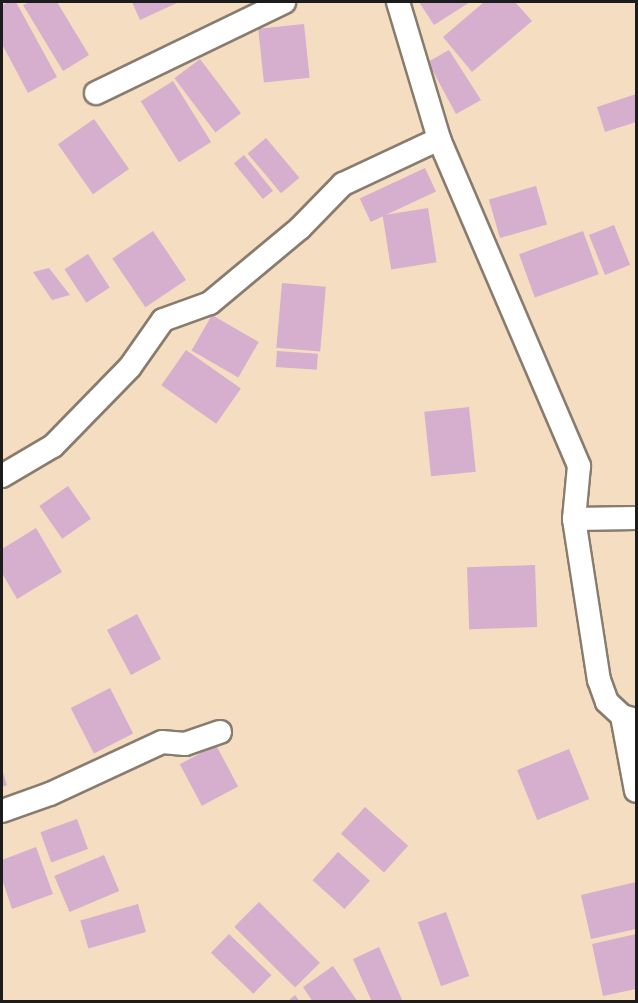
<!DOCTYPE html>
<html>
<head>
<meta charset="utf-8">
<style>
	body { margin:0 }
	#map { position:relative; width:638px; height:1003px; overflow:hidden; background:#f5ddc2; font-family:"Playpen Sans",sans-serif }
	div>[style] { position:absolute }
	.building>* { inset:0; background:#d6aece; transform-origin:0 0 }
	.roads { filter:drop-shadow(2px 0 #887c6f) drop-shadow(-2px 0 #887c6f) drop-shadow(0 2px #887c6f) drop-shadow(0 -2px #887c6f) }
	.street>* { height:22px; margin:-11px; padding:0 11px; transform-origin:11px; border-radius:11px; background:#fff }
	span { translate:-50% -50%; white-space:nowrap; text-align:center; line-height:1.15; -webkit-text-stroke:6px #fff; paint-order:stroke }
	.frame { position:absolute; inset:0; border:3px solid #1c1c1c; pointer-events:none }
</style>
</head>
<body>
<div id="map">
	<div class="building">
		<i style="clip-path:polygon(9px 2px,16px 2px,57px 77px,28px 93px,2px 44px,2px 5px)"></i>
		<i style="clip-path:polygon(30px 2px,57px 2px,89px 55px,63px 71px,23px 5px)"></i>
		<i style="clip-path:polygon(132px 2px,179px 2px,140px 20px)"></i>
		<i style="clip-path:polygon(419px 2px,470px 2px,434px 25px)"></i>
		<i style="clip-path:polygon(484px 2px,515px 2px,532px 21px,472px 72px,443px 37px)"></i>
		<i style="left:304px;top:24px;width:54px;height:46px;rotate:84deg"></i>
		<i style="clip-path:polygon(449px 50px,481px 100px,456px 114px,428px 62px)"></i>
		<i style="left:200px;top:59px;width:68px;height:32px;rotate:53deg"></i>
		<i style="left:173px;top:81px;width:72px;height:38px;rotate:58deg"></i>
		<i style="clip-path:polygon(636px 94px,636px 122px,605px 132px,597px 107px)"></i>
		<i style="left:94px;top:119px;width:61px;height:44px;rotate:55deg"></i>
		<i style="left:266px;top:138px;width:52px;height:24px;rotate:50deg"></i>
		<i style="left:244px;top:155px;width:46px;height:13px;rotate:51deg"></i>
		<i style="left:425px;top:168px;width:26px;height:72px;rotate:65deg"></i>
		<i style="left:536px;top:186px;width:40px;height:49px;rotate:74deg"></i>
		<i style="left:428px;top:208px;width:55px;height:46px;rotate:81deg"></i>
		<i style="left:614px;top:225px;width:43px;height:27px;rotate:68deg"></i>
		<i style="left:153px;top:231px;width:59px;height:49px;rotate:56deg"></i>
		<i style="left:583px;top:231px;width:46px;height:68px;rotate:70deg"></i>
		<i style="left:88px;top:254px;width:40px;height:28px;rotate:57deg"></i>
		<i style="clip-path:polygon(49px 268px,70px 295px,52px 300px,33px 272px)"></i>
		<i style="left:282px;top:283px;width:44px;height:65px;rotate:5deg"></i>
		<i style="left:212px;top:315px;width:54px;height:41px;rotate:30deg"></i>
		<i style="left:186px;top:350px;width:67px;height:43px;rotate:35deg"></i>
		<i style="left:277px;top:351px;width:41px;height:16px;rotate:4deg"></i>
		<i style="left:469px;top:407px;width:65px;height:45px;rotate:84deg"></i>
		<i style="left:68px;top:486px;width:40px;height:35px;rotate:55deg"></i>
		<i style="clip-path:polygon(36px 528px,62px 572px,17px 599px,2px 573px,2px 549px)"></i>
		<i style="left:535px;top:565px;width:62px;height:68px;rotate:88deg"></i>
		<i style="left:137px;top:614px;width:51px;height:34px;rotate:62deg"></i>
		<i style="left:110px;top:688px;width:51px;height:44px;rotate:63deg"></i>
		<i style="left:216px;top:745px;width:47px;height:41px;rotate:62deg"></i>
		<i style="left:569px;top:749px;width:54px;height:56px;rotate:68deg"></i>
		<i style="clip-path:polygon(2px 770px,7px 785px,2px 787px)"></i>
		<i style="left:365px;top:807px;width:58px;height:36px;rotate:42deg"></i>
		<i style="left:77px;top:819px;width:32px;height:39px;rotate:70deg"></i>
		<i style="clip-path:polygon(36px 847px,53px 894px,12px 909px,2px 879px,2px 860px)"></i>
		<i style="left:338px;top:852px;width:43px;height:38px;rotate:42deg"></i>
		<i style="left:104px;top:855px;width:39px;height:54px;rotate:67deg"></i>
		<i style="clip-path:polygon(636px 882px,636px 929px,591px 939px,581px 895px)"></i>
		<i style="left:259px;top:902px;width:86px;height:35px;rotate:45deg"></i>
		<i style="left:138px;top:904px;width:29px;height:60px;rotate:74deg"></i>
		<i style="left:446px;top:912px;width:68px;height:30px;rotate:70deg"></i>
		<i style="left:229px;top:934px;width:59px;height:26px;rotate:44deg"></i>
		<i style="clip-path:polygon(636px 934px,636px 989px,603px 996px,592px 944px)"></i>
		<i style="clip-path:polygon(379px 947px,403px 1002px,372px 1002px,353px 959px)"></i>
		<i style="clip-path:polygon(333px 966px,358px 1002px,313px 1002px,303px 987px)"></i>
		<i style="clip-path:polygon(295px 995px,300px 1002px,287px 1002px)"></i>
	</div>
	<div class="roads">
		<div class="street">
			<i style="left:398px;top:2px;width:143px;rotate:73.3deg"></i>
			<i style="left:439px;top:139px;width:356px;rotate:66.8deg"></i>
			<i style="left:579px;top:466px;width:53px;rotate:95.4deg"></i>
			<i style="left:574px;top:519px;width:163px;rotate:81.2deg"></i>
			<i style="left:599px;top:680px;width:23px;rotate:70deg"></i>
			<i style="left:607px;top:702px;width:21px;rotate:43deg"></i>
			<i style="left:622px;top:716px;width:15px;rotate:16deg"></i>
			<i style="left:96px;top:93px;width:209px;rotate:-25.8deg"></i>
			<i style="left:2px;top:476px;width:59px;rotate:-30.5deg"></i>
			<i style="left:53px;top:446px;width:110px;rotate:-45.7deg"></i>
			<i style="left:130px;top:367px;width:57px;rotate:-54.9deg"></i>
			<i style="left:163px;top:320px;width:50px;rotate:-19.9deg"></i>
			<i style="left:210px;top:303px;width:117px;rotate:-39.8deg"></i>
			<i style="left:300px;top:228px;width:62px;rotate:-45.7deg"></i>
			<i style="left:343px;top:184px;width:106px;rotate:-25.1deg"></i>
			<i style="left:574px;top:519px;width:62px;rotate:-0.9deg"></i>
			<i style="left:622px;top:716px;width:76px;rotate:79.4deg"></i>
			<i style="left:2px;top:811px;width:51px;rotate:-19.5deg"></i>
			<i style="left:50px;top:794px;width:123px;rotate:-24.9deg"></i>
			<i style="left:162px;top:742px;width:23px;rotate:5deg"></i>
			<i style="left:185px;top:744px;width:37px;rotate:-19deg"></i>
		</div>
	</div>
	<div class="frame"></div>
</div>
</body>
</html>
